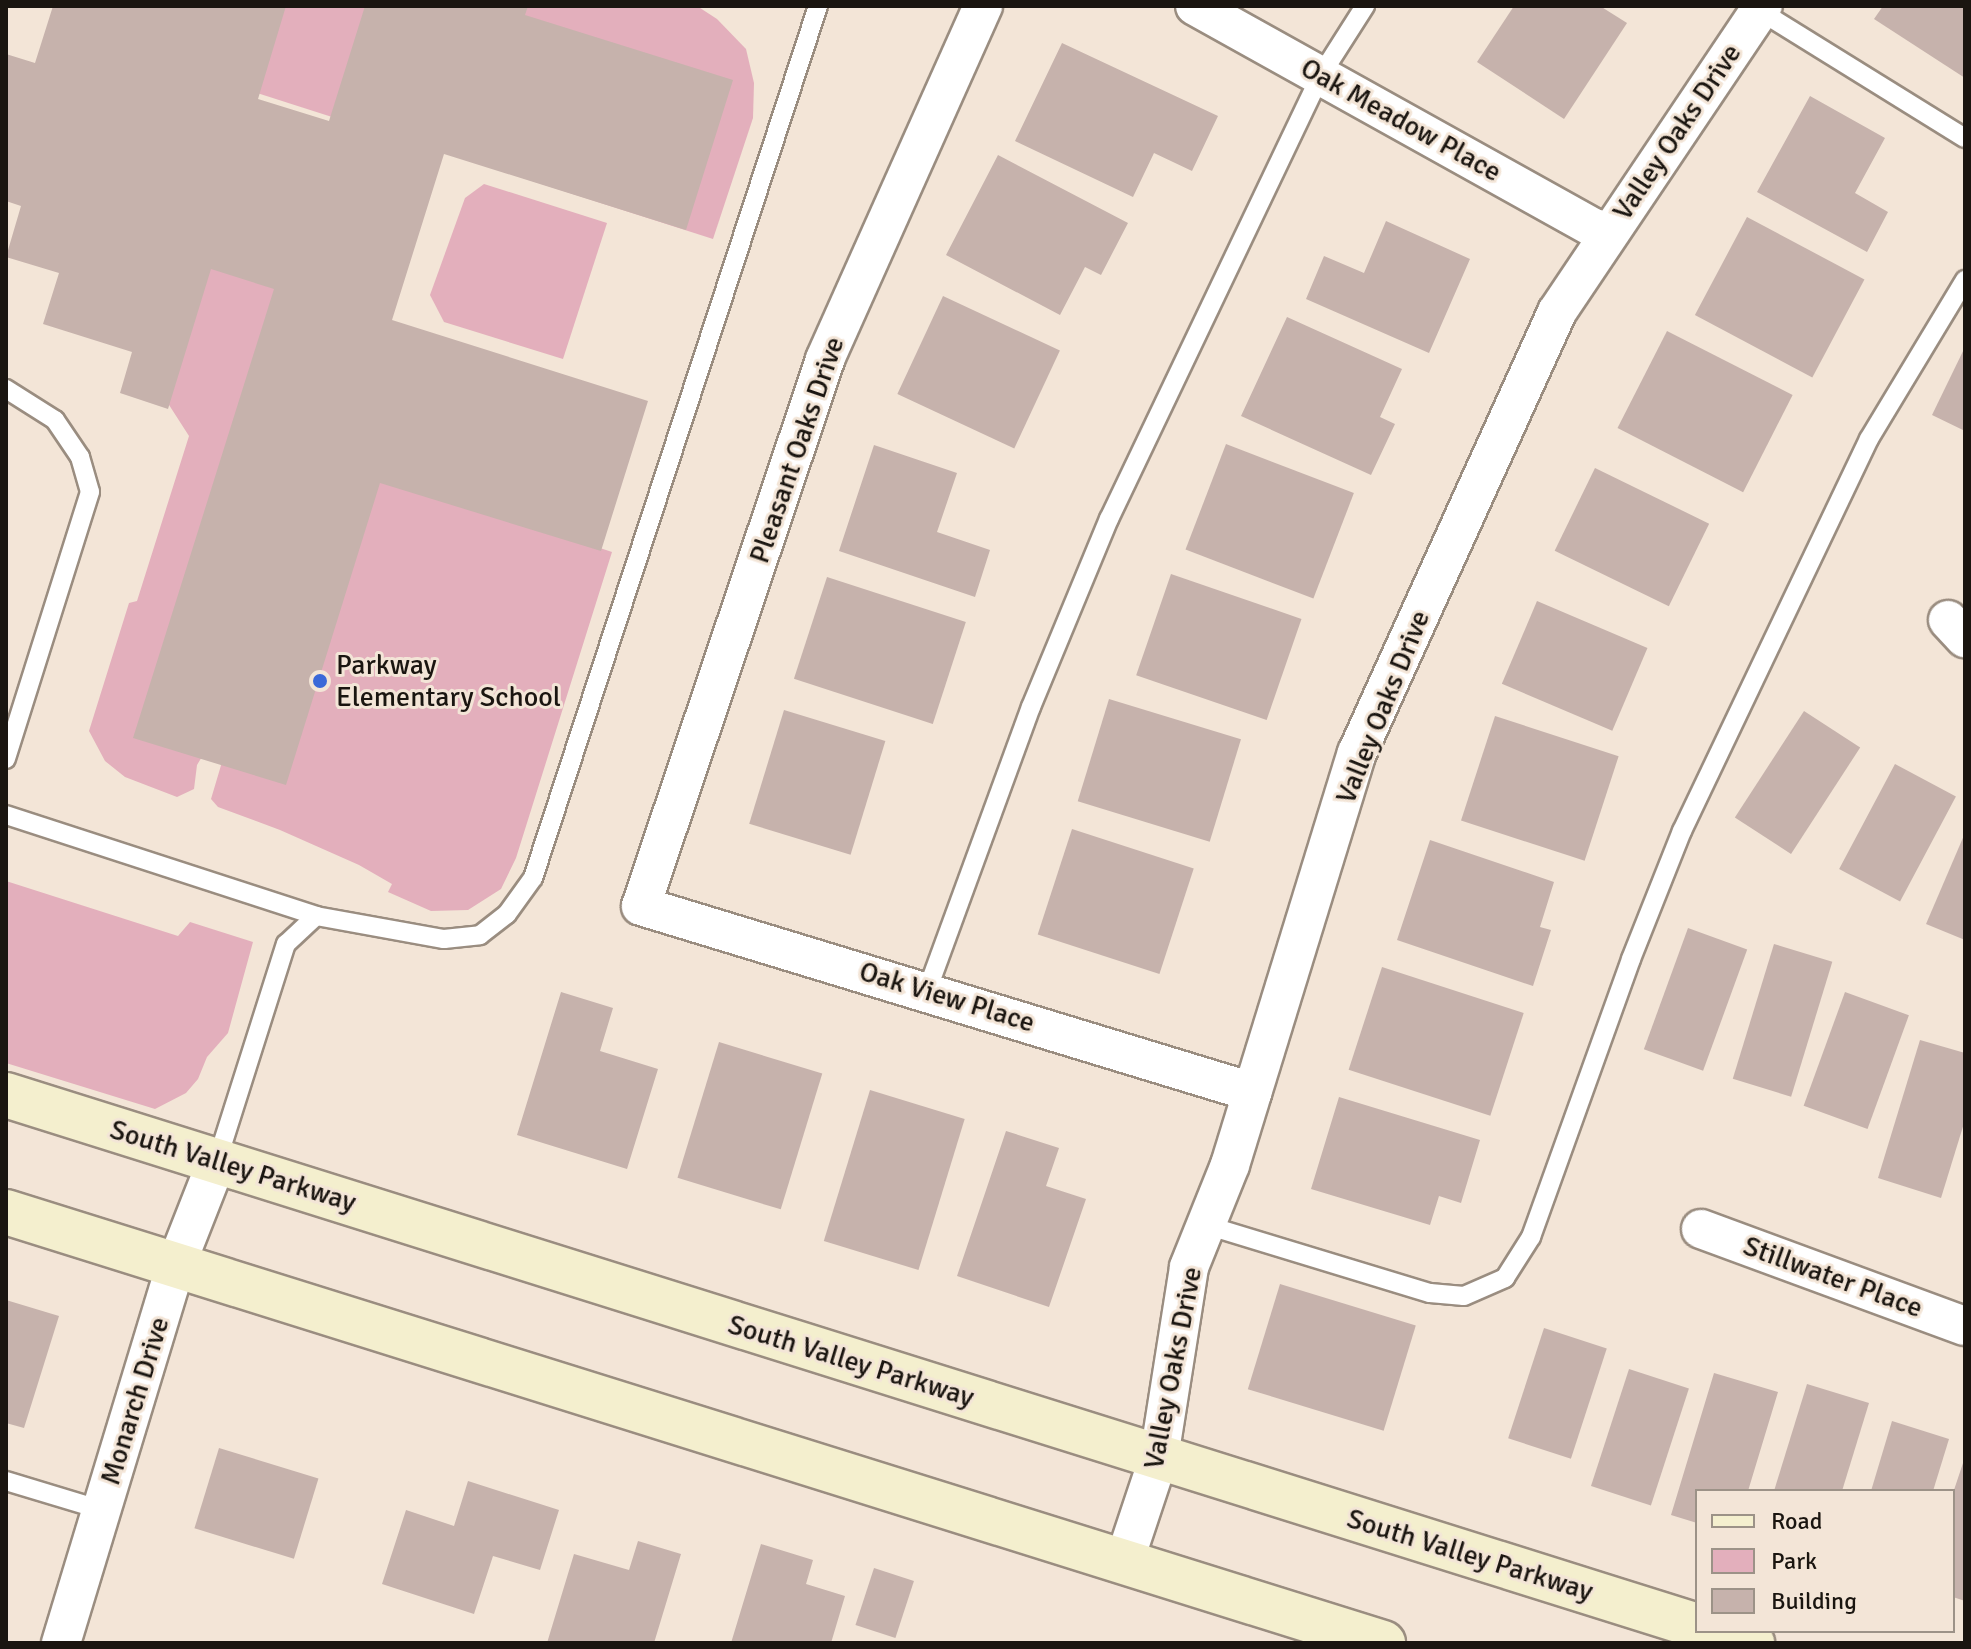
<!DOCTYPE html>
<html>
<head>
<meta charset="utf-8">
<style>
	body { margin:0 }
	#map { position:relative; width:1971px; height:1649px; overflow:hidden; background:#f3e5d7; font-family:Signika,sans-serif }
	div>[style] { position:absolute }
	.green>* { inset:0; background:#e3afbc }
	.building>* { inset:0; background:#c6b2ac; transform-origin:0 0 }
	.roads { filter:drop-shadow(2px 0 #9a8d80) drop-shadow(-2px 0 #9a8d80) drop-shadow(0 2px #9a8d80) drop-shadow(0 -2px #9a8d80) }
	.lane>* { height:18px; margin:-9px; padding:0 9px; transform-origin:9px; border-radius:9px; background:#fff }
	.street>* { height:38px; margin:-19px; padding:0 19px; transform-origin:19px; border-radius:19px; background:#fff }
	.secondary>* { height:44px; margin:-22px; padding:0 22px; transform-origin:22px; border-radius:22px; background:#f4efce }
	.dots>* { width:22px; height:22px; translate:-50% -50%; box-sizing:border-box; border:4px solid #f3e5d7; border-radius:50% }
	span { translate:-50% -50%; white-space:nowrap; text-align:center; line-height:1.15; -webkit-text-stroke:6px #f3e5d7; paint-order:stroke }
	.street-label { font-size:28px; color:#1a1510 }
	.poi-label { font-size:28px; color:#1a1510 }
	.left { translate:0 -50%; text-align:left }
	.frame { position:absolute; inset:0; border:8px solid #1a1510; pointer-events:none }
	.legend { position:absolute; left:1695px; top:1489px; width:260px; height:144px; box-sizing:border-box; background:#f3e5d7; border:2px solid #9c9287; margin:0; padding:10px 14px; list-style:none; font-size:24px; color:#1a1510 }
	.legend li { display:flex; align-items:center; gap:16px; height:40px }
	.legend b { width:40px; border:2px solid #9c9287 }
</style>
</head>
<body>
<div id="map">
	<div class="green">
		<i style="clip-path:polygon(282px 6px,697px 6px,717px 19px,746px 49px,754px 83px,753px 118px,713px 239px,251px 91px)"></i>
		<i style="clip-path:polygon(484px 184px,607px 223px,563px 359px,444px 322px,430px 295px,465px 198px)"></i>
		<i style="clip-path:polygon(203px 261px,283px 286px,377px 474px,612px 552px,516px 858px,501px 889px,468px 910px,431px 911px,388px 892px,392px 884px,359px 865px,280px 830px,218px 807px,211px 799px,222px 762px,203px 755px,197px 765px,194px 789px,177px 797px,125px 777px,105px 761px,89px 731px,129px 603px,137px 601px,189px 436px,162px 394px)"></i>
		<i style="clip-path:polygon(6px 881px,178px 936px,190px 922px,253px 942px,228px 1033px,207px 1057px,198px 1079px,186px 1093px,155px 1109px,6px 1063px)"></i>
	</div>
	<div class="building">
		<i style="clip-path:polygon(53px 6px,286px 6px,258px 99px,329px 121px,365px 6px,528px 6px,525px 15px,733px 80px,686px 230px,444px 154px,392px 320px,648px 401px,601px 551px,380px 483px,286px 785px,133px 738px,274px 289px,211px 269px,168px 409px,120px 393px,132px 352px,43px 324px,59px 273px,6px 257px,21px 206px,6px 201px,6px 54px,35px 63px)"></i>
		<i style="clip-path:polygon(1514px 6px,1600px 6px,1627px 23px,1564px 119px,1477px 62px)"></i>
		<i style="clip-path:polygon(1883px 6px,1965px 6px,1965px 78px,1874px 19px)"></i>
		<i style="clip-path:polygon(1062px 43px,1218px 116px,1192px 171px,1154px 153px,1133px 197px,1015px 141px)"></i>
		<i style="clip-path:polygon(1810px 96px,1885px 138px,1855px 193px,1888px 212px,1867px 252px,1757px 192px)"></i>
		<i style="clip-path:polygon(998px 155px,1128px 223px,1101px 275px,1085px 267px,1060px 315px,946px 255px)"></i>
		<i style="left:1747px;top:217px;width:133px;height:111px;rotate:28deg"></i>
		<i style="clip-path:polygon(1386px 221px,1470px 259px,1429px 353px,1306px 299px,1324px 256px,1364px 273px)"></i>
		<i style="left:943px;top:296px;width:129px;height:108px;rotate:25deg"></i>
		<i style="clip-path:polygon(1287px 317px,1402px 369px,1380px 417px,1395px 424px,1371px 475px,1241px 416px)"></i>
		<i style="left:1667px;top:331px;width:141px;height:109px;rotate:27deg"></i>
		<i style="clip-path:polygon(1965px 347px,1965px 431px,1932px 415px)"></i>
		<i style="left:1226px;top:444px;width:137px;height:113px;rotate:21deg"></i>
		<i style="clip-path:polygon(874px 445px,957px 473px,937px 532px,990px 550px,975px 597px,839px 551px)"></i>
		<i style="left:1595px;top:468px;width:127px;height:92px;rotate:26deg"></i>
		<i style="left:1171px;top:574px;width:138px;height:107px;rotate:19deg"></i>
		<i style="left:827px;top:577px;width:146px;height:107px;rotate:18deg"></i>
		<i style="left:1537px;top:601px;width:120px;height:90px;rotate:23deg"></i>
		<i style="left:1109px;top:699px;width:138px;height:107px;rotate:17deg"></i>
		<i style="left:784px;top:710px;width:106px;height:119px;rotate:17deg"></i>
		<i style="left:1804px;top:711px;width:67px;height:127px;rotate:33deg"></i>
		<i style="left:1495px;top:716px;width:130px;height:110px;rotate:18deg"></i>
		<i style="left:1895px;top:764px;width:69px;height:119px;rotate:28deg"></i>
		<i style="left:1072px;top:829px;width:128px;height:111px;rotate:18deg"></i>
		<i style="clip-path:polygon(1965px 833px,1965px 940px,1926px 924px)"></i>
		<i style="clip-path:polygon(1430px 840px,1554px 882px,1540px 927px,1551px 930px,1533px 986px,1397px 940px)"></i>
		<i style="left:1688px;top:928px;width:63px;height:129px;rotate:20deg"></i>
		<i style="left:1774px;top:944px;width:61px;height:141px;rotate:17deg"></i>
		<i style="left:1382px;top:967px;width:149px;height:108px;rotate:18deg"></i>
		<i style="clip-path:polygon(561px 992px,613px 1008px,600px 1051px,658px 1069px,627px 1169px,517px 1135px)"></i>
		<i style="left:1845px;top:992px;width:68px;height:121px;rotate:20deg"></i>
		<i style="clip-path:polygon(1920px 1040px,1965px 1053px,1965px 1120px,1941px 1198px,1878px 1178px)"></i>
		<i style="left:719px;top:1042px;width:108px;height:142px;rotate:17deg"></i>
		<i style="left:870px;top:1090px;width:99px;height:158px;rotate:17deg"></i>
		<i style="clip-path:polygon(1339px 1097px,1480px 1140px,1461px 1203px,1439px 1196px,1430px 1225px,1311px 1189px)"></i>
		<i style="clip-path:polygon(1006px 1131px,1059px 1148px,1046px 1186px,1086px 1199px,1049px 1307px,957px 1276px)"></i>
		<i style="left:1280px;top:1284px;width:142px;height:110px;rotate:17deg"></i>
		<i style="clip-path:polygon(6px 1300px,59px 1316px,24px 1428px,6px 1423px)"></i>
		<i style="left:1544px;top:1328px;width:66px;height:116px;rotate:18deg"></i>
		<i style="left:1629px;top:1369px;width:63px;height:123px;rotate:18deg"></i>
		<i style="clip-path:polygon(1714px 1373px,1778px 1392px,1748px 1491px,1697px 1491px,1697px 1523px,1671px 1515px)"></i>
		<i style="clip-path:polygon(1807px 1384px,1869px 1403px,1842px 1491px,1774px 1491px)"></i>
		<i style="clip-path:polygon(1892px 1421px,1949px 1439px,1933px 1491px,1871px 1491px)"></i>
		<i style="left:219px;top:1448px;width:104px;height:84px;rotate:17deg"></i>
		<i style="clip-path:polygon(1965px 1457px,1965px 1601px,1953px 1597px,1953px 1493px)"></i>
		<i style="clip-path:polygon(468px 1481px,559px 1510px,540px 1570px,493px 1556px,474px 1614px,382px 1584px,406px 1510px,454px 1526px)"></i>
		<i style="clip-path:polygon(638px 1541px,681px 1554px,654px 1643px,547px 1643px,574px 1554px,629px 1570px)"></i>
		<i style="clip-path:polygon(761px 1544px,813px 1560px,806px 1584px,845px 1596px,831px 1643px,731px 1643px)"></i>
		<i style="left:874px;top:1568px;width:42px;height:60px;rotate:18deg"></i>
	</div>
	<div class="roads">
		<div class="lane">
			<i style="left:1760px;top:11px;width:241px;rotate:31.8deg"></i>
			<i style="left:6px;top:389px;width:58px;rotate:32.3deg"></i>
			<i style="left:55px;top:420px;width:45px;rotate:56deg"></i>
			<i style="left:80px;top:457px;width:36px;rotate:74deg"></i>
			<i style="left:90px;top:492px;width:280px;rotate:107.5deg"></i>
			<i style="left:6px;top:815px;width:326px;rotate:18deg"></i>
			<i style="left:927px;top:991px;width:302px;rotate:-69.9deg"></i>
			<i style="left:1031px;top:707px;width:204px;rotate:-67.5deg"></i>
			<i style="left:1109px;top:519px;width:492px;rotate:-64.5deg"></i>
			<i style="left:1321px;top:75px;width:82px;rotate:-57.5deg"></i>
			<i style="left:217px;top:1161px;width:228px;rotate:-72.4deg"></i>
			<i style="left:286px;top:944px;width:41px;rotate:-43deg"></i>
			<i style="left:316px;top:916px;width:130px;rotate:10.2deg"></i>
			<i style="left:444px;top:939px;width:36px;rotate:-6deg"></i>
			<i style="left:480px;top:935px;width:34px;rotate:-38deg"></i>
			<i style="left:507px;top:914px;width:44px;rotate:-54.2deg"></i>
			<i style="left:533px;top:878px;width:917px;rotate:-71.9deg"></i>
			<i style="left:1206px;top:1225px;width:234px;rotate:16.9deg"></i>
			<i style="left:1430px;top:1293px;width:34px;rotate:5deg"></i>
			<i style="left:1464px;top:1296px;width:45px;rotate:-23.7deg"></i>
			<i style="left:1505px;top:1278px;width:49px;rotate:-57.6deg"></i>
			<i style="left:1531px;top:1237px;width:295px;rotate:-70.2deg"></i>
			<i style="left:1631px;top:959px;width:138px;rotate:-68.3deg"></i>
			<i style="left:1682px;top:831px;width:434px;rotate:-64.5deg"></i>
			<i style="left:1869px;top:439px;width:186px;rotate:-58.9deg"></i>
			<i style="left:6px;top:1481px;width:100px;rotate:16.8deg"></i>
		</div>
		<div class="street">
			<i style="left:983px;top:6px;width:388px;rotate:114.1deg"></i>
			<i style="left:825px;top:360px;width:576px;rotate:108.62deg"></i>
			<i style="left:641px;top:906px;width:639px;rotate:16.93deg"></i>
			<i style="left:1195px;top:6px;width:457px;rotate:29.1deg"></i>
			<i style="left:1594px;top:228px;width:15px;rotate:16deg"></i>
			<i style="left:1948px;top:620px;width:25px;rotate:47deg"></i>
			<i style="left:1701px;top:1229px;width:281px;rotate:20.2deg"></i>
			<i style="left:1124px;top:1562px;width:111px;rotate:-71.6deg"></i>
			<i style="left:1159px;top:1457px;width:192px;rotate:-81deg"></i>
			<i style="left:1189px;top:1267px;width:110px;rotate:-68.1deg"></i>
			<i style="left:1230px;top:1165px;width:431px;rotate:-72.9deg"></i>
			<i style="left:1357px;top:753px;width:484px;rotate:-65.6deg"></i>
			<i style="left:1557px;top:312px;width:369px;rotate:-56.1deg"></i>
			<i style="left:61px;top:1643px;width:395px;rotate:-73.1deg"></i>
			<i style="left:176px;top:1265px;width:112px;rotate:-68.5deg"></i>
		</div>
		<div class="secondary">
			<i style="left:6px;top:1095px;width:1772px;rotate:17.43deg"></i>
			<i style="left:6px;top:1212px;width:1443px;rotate:17.38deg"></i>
			<i style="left:1713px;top:1631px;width:41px;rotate:17.1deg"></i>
		</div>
	</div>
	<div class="dots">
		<i style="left:320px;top:681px;background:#3a68d8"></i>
	</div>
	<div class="street-label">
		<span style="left:1401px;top:120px;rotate:29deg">Oak Meadow Place</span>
		<span style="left:1677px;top:132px;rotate:-56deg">Valley Oaks Drive</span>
		<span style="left:797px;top:450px;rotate:-71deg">Pleasant Oaks Drive</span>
		<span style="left:1383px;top:707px;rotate:-68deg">Valley Oaks Drive</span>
		<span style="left:947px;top:997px;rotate:17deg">Oak View Place</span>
		<span style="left:233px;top:1166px;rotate:17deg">South Valley Parkway</span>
		<span style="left:1833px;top:1277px;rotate:20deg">Stillwater Place</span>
		<span style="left:851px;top:1361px;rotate:17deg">South Valley Parkway</span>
		<span style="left:1173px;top:1368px;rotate:-79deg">Valley Oaks Drive</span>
		<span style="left:135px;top:1401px;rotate:-73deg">Monarch Drive</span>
		<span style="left:1470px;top:1555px;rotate:17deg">South Valley Parkway</span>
	</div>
	<div class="poi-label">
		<span class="left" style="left:336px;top:681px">Parkway<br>Elementary School</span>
	</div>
	<div class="frame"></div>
	<ul class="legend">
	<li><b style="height:10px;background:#f4efce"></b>Road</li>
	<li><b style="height:22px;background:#e3afbc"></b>Park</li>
	<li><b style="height:22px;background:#c6b2ac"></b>Building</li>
	</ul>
</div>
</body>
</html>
